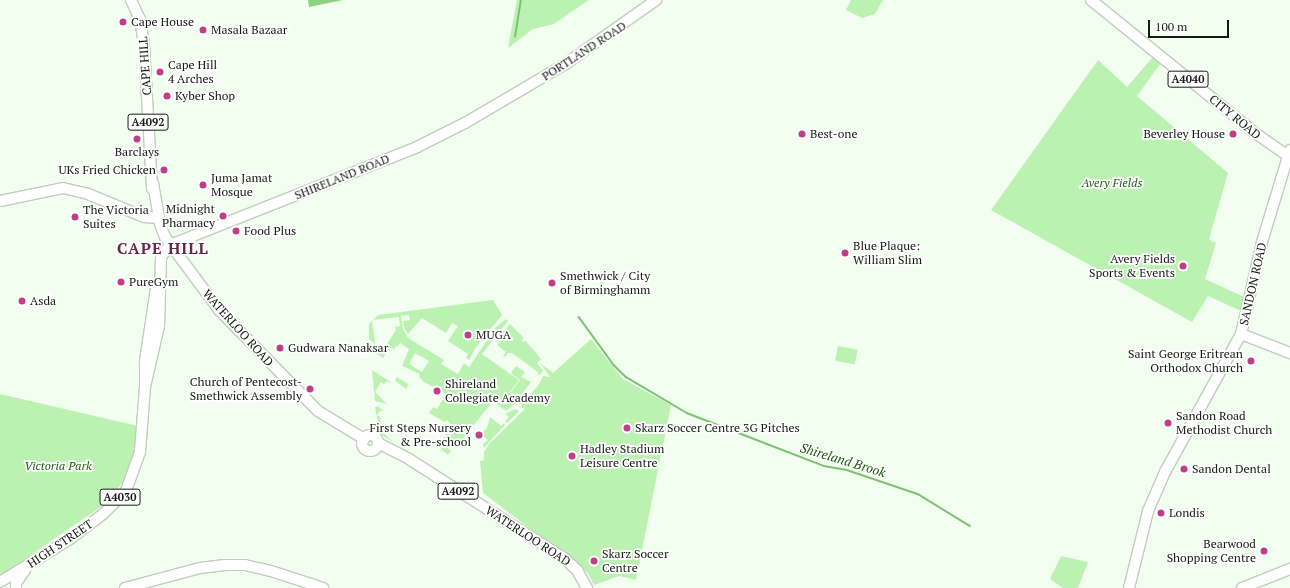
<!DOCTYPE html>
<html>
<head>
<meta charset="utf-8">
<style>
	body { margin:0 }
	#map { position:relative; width:1290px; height:588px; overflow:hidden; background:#f2feef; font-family:"PT Serif",serif }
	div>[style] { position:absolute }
	.green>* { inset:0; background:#bbf2b2; transform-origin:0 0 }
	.forest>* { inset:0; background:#8fd283 }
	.stream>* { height:1.5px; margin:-0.75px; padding:0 0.75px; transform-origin:0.75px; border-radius:0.75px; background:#7ec173 }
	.roads { filter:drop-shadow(1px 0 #c1cdbe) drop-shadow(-1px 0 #c1cdbe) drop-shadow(0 1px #c1cdbe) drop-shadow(0 -1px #c1cdbe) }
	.major>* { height:10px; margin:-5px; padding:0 5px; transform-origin:5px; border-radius:5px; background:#fff }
	.major>.ring { margin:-5px; padding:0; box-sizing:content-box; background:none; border:10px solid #fff; border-radius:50% }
	.dots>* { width:11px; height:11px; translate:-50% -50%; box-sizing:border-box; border:2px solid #fff; border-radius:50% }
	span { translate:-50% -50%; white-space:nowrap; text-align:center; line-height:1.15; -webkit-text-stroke:3.5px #fff; paint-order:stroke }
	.shield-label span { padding:1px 3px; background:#fff; border:1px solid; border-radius:3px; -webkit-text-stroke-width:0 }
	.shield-label { font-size:11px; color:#141913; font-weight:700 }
	.poi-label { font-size:12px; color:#141913 }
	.left { translate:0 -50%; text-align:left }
	.right { translate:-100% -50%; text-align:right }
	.street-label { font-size:12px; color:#141913 }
	.park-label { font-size:12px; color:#206114; font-style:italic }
	.water-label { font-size:13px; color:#155807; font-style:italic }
	.district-label { font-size:16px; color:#672748; font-weight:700; letter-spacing:1px }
	.scale { position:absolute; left:1148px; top:20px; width:81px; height:18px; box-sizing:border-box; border:2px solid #141913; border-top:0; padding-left:5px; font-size:12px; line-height:14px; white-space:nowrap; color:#141913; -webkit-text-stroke:3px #fff; paint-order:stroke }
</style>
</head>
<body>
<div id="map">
	<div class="green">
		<i style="clip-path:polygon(517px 0,589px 0,554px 24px,533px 29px,508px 48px)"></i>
		<i style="clip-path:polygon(851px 0,883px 0,875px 14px,862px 18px,846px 10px)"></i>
		<i style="clip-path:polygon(1152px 58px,1160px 64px,1137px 96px,1228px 173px,1209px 239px,1216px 243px,1205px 279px,1244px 297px,1241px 311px,1208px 296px,1192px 322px,991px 210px,1098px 60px,1127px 87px)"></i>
		<i style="clip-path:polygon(evenodd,493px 300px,502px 315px,476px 347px,469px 360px,466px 358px,468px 354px,448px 341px,458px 326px,452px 323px,446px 333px,422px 318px,408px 334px,404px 328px,403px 321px,410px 320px,409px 315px,401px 316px,403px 329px,408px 338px,444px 360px,441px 364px,458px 374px,464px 363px,469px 367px,496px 327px,506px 319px,508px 321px,482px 354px,519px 380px,510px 392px,520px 400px,506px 411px,493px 401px,457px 446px,453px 443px,448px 448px,451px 451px,448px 455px,442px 450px,440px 452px,442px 447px,439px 445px,447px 433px,451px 436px,456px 430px,447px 420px,445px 422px,429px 413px,433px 407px,437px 409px,446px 394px,424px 382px,419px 377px,420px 374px,402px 366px,409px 349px,400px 343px,397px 347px,395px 346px,395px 350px,390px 347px,383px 358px,376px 353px,374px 343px,369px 339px,369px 324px,378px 315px,493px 300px,399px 317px,400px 326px,395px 327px,396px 330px,385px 347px,376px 350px,372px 320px,399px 317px,493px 300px,415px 353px,429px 361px,422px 372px,409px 364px,415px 353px)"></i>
		<i style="clip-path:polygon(510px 324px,523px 337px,522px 342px,526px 341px,541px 359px,537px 363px,543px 371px,539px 376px,538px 372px,512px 353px,508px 353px,505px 357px,503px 356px,506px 352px,497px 345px,500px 342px,497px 340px)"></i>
		<i style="clip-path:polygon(591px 339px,623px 379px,671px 405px,636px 580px,619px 576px,594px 585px,587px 572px,483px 493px,480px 461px,484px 460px,484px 452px,489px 444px,525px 409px,522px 408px,521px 403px,538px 386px,543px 376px,550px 377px,540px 363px,553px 373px)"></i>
		<i style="left:838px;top:346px;width:20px;height:15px;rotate:11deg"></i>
		<i style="clip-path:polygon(516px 366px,525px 372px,521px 377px,531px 382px,519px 398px,511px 392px,520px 380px,511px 373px)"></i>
		<i style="clip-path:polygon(372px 370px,394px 384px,387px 381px,384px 384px,381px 382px,375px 392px,387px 404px,375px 401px)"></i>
		<i style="clip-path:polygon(397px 377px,408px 384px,407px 389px,395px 381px)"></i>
		<i style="clip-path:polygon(0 394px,138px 426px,133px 457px,123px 482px,105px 504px,0 576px)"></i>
		<i style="clip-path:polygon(378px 406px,383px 411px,380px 411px,377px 415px,380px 417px,381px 431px,393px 442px,380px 434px,375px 407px)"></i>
		<i style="clip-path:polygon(515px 409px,519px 411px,507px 423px,505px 421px,509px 417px,505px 414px)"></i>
		<i style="clip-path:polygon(490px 417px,501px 426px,504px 423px,505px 425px,484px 448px,483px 444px,488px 440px,481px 434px,487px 428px)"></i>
		<i style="clip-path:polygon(1061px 556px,1088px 562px,1078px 588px,1063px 588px,1050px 579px)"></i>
	</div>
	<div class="forest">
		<i style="clip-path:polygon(308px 0,343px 0,309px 7px)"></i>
	</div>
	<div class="stream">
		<i style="left:515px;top:37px;width:37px;rotate:-81deg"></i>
		<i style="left:579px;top:317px;width:59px;rotate:53.9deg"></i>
		<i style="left:614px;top:365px;width:17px;rotate:45deg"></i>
		<i style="left:626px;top:377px;width:71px;rotate:30.5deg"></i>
		<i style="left:687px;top:413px;width:147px;rotate:21.1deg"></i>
		<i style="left:824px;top:466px;width:23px;rotate:10deg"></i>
		<i style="left:847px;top:470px;width:75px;rotate:18.7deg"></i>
		<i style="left:918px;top:494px;width:61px;rotate:31.6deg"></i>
	</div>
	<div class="roads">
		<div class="major">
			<i style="left:131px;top:0;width:21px;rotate:65deg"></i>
			<i style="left:140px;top:19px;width:25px;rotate:81deg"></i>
			<i style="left:144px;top:44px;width:145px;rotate:86.8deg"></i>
			<i style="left:1091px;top:0;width:215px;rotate:39deg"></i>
			<i style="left:1258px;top:135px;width:37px;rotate:35deg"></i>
			<i style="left:153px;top:183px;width:42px;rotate:80.3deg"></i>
			<i style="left:160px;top:224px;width:14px;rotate:69deg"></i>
			<i style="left:165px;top:237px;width:91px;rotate:53.5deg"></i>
			<i style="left:219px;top:310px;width:141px;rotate:45.6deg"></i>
			<i style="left:318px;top:411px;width:54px;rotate:31.3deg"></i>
			<i style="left:0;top:201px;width:64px;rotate:-11.7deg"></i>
			<i style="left:63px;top:188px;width:26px;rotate:13deg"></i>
			<i style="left:88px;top:194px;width:61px;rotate:22.3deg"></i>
			<i style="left:144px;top:217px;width:15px;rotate:4deg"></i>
			<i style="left:1241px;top:334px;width:53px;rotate:21.2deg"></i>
			<i style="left:145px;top:387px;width:63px;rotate:-77.1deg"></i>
			<i style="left:159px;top:326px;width:69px;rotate:-88.3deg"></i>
			<i style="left:161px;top:257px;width:15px;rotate:-53deg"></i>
			<i style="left:170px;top:245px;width:266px;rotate:-21.6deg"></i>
			<i style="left:417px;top:147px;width:54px;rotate:-26.6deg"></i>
			<i style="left:465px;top:123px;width:115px;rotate:-30.4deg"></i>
			<i style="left:564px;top:65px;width:113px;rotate:-35.2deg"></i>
			<i class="ring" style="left:362px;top:435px;width:6px;height:6px"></i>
			<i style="left:378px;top:443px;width:35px;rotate:27deg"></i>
			<i style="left:409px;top:459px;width:184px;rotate:32.6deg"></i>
			<i style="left:564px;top:558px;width:18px;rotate:43deg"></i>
			<i style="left:577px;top:570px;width:21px;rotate:61deg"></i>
			<i style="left:0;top:582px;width:82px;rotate:-31.6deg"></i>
			<i style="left:70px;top:539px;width:41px;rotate:-37.1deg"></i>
			<i style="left:103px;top:514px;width:33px;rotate:-45deg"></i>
			<i style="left:126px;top:491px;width:41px;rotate:-70.3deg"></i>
			<i style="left:140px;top:452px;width:65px;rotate:-85.6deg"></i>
			<i style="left:145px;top:387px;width:26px;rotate:-90deg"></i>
			<i style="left:145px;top:361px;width:74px;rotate:-81.4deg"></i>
			<i style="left:16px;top:588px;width:5px;rotate:-90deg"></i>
			<i style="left:16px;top:583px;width:16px;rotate:-55deg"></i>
			<i style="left:125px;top:588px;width:78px;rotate:-14.9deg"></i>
			<i style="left:200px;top:568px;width:25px;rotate:-7deg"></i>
			<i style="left:225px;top:565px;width:20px"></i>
			<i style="left:245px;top:565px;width:27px;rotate:13deg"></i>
			<i style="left:271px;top:571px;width:55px;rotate:18.1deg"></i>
			<i style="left:1129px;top:588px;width:79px;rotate:-76.1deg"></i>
			<i style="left:1148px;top:511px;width:43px;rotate:-66.4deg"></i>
			<i style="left:1165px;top:472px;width:158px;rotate:-61.2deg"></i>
			<i style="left:1241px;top:334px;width:94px;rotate:-77.1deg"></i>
			<i style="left:1262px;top:242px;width:96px;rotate:-73.1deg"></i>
			<i style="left:1242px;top:588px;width:52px;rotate:-21.6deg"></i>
		</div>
	</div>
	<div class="dots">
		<i style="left:123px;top:22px;background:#c13e85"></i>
		<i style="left:203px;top:30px;background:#c13e85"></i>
		<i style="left:160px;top:72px;background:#c13e85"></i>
		<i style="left:167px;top:96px;background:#c13e85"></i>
		<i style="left:802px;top:134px;background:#c13e85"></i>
		<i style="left:1233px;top:134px;background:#c13e85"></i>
		<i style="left:137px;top:139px;background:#c13e85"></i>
		<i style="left:164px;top:170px;background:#c13e85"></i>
		<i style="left:203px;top:185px;background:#c13e85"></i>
		<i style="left:223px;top:216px;background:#c13e85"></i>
		<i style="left:75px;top:217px;background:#c13e85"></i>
		<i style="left:236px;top:231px;background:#c13e85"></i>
		<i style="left:845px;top:253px;background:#c13e85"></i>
		<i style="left:1183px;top:266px;background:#c13e85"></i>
		<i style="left:121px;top:282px;background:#c13e85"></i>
		<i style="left:552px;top:283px;background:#c13e85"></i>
		<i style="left:22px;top:301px;background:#c13e85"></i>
		<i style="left:468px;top:335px;background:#c13e85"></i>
		<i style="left:280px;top:348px;background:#c13e85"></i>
		<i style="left:1251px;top:361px;background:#c13e85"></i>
		<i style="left:310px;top:389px;background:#c13e85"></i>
		<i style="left:437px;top:391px;background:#c13e85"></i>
		<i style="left:1168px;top:423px;background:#c13e85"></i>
		<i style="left:627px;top:428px;background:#c13e85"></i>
		<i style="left:479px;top:435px;background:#c13e85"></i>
		<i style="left:572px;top:456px;background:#c13e85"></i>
		<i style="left:1184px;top:469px;background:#c13e85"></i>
		<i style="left:1161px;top:513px;background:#c13e85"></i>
		<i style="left:1264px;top:551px;background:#c13e85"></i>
		<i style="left:594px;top:561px;background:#c13e85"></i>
	</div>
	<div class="shield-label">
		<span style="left:1188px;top:79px">A4040</span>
		<span style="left:148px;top:122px">A4092</span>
		<span style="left:458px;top:491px">A4092</span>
		<span style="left:120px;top:497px">A4030</span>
	</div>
	<div class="poi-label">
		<span class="left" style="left:131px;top:22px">Cape House</span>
		<span class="left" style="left:211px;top:30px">Masala Bazaar</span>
		<span class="left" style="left:168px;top:72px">Cape Hill<br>4 Arches</span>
		<span class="left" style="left:175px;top:96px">Kyber Shop</span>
		<span class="left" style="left:810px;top:134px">Best-one</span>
		<span class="right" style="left:1225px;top:134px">Beverley House</span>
		<span style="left:137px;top:152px">Barclays</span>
		<span class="right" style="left:156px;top:170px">UKs Fried Chicken</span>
		<span class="left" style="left:211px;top:185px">Juma Jamat<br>Mosque</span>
		<span class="right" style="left:215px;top:216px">Midnight<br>Pharmacy</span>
		<span class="left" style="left:83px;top:217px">The Victoria<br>Suites</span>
		<span class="left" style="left:244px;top:231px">Food Plus</span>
		<span class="left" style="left:853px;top:253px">Blue Plaque:<br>William Slim</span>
		<span class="right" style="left:1175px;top:266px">Avery Fields<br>Sports &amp; Events</span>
		<span class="left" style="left:560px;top:283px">Smethwick / City<br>of Birminghamm</span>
		<span class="left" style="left:129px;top:282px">PureGym</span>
		<span class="left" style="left:30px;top:301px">Asda</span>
		<span class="left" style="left:476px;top:335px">MUGA</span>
		<span class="left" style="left:288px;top:348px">Gudwara Nanaksar</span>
		<span class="right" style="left:1243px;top:361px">Saint George Eritrean<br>Orthodox Church</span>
		<span class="right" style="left:302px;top:389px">Church of Pentecost-<br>Smethwick Assembly</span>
		<span class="left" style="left:445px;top:391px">Shireland<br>Collegiate Academy</span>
		<span class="left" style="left:1176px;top:423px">Sandon Road<br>Methodist Church</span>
		<span class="right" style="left:471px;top:435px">First Steps Nursery<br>&amp; Pre-school</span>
		<span class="left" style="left:635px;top:428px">Skarz Soccer Centre 3G Pitches</span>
		<span class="left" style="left:580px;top:456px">Hadley Stadium<br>Leisure Centre</span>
		<span class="left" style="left:1192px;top:469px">Sandon Dental</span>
		<span class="left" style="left:1169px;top:513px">Londis</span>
		<span class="right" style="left:1256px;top:551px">Bearwood<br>Shopping Centre</span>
		<span class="left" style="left:602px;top:561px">Skarz Soccer<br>Centre</span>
	</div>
	<div class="street-label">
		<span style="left:584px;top:51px;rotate:-33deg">PORTLAND ROAD</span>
		<span style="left:145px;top:66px;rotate:-94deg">CAPE HILL</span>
		<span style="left:1235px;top:117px;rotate:39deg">CITY ROAD</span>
		<span style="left:342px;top:177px;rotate:-22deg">SHIRELAND ROAD</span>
		<span style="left:1253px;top:284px;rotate:-77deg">SANDON ROAD</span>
		<span style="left:238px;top:328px;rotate:48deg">WATERLOO ROAD</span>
		<span style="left:528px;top:536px;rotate:33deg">WATERLOO ROAD</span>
		<span style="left:60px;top:544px;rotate:-34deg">HIGH STREET</span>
	</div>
	<div class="park-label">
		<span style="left:1112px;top:183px">Avery Fields</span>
		<span style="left:58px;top:466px">Victoria Park</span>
	</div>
	<div class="water-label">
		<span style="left:843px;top:460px;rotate:17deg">Shireland Brook</span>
	</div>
	<div class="district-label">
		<span style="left:163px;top:248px">CAPE HILL</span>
	</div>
	<div class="scale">100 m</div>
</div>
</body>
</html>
